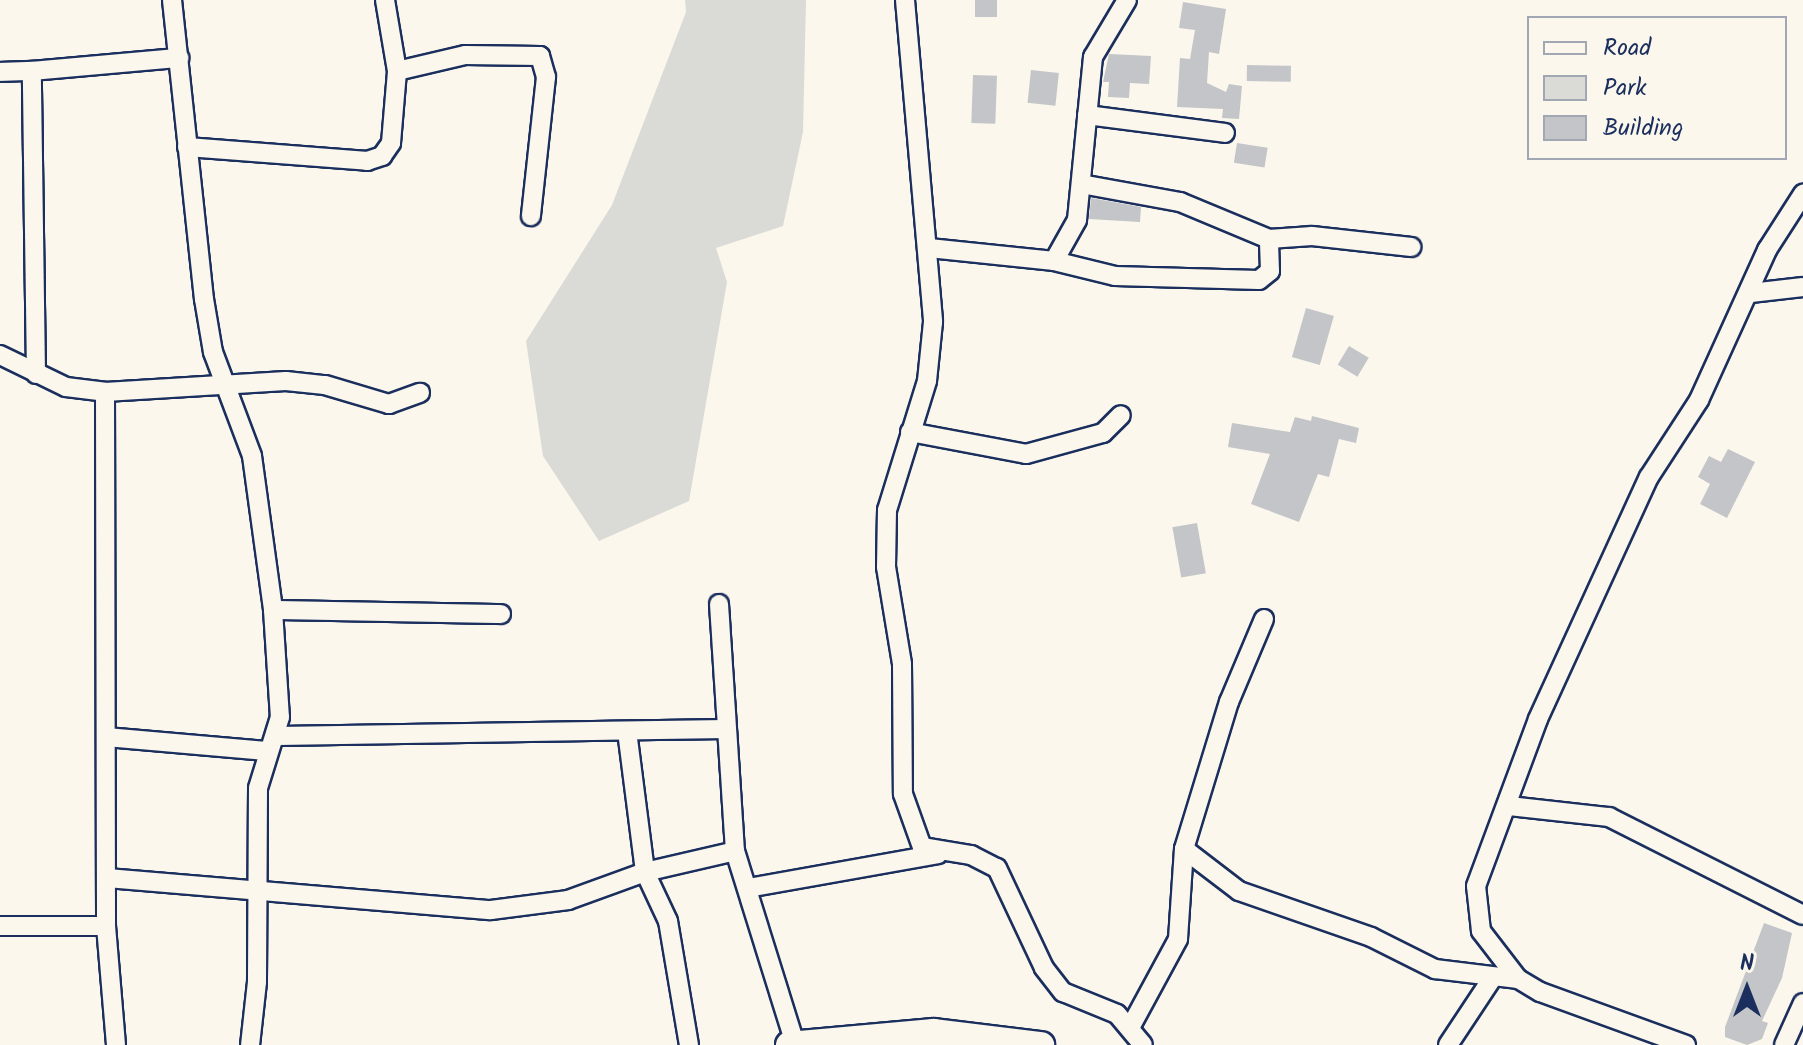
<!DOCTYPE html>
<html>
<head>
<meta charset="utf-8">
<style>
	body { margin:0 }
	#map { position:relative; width:1803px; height:1045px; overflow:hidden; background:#fbf7ec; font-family:Kalam,sans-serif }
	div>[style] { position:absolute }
	.green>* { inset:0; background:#dadad7 }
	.building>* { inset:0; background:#c3c5c9; transform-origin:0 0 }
	.roads { filter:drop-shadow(2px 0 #1b2f5e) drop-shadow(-2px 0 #1b2f5e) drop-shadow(0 2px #1b2f5e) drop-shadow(0 -2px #1b2f5e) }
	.street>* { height:18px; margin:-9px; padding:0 9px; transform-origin:9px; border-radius:9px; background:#fbf7ec }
	.primary>* { height:26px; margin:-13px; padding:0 13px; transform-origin:13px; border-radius:13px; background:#fbf7ec }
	span { translate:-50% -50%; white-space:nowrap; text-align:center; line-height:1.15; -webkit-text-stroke:6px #fbf7ec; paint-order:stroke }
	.legend { position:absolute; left:1527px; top:16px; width:260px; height:144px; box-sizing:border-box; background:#fbf7ec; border:2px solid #a1a7b3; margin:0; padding:10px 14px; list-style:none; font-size:24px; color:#1b2f5e }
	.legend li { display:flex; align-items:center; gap:16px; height:40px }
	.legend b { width:40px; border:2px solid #a1a7b3 }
	.north { position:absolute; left:1707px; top:949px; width:80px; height:80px; -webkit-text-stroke:6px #fbf7ec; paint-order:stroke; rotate:0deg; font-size:22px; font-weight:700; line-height:32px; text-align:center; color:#1b2f5e }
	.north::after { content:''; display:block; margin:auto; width:28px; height:36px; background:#1b2f5e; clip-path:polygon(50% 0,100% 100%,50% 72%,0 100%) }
</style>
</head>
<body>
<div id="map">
	<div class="green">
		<i style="clip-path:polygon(685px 0,806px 0,803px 132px,783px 226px,716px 248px,727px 282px,689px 501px,599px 541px,543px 456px,526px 341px,612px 205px,686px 12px)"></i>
	</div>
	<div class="building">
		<i style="left:975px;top:0;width:22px;height:17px"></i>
		<i style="clip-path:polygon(1183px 2px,1226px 9px,1219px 54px,1209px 52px,1207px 83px,1226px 92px,1229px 84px,1242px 86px,1239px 119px,1222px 118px,1223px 109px,1177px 107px,1180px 58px,1190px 59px,1195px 30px,1179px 28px)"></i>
		<i style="clip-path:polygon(1109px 54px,1151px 56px,1149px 84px,1130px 83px,1129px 98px,1108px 97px,1109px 82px,1103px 82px)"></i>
		<i style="left:1247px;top:65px;width:44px;height:16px;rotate:1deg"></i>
		<i style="left:1031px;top:70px;width:28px;height:33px;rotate:6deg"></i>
		<i style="left:973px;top:75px;width:24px;height:48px;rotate:2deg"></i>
		<i style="left:1237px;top:143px;width:31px;height:20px;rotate:9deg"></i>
		<i style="clip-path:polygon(1091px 198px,1141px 207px,1140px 222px,1089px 219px)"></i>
		<i style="left:1306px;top:308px;width:29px;height:51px;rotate:16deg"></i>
		<i style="left:1349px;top:346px;width:23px;height:22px;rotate:31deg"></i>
		<i style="clip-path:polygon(1312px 416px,1359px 428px,1356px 443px,1339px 439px,1329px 477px,1318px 474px,1299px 522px,1251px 504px,1270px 454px,1228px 447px,1232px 423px,1290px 432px,1295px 417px,1311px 421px)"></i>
		<i style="clip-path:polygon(1728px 449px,1755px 462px,1727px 518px,1700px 504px,1710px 484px,1698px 477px,1709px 456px,1721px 462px)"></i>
		<i style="left:1197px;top:523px;width:51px;height:25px;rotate:80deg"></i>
		<i style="clip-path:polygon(1764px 923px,1792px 933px,1782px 978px,1762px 1021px,1768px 1023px,1762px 1039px,1747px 1045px,1725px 1037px,1725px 1027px)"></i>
	</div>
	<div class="roads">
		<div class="street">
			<i style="left:172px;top:0;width:301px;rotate:83.9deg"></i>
			<i style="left:204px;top:299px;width:54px;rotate:80.4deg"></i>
			<i style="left:213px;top:352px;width:111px;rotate:69.4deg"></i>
			<i style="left:252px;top:456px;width:155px;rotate:82.2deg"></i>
			<i style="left:273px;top:610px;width:107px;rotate:86.3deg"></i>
			<i style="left:280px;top:717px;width:74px;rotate:107.2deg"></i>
			<i style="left:258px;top:788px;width:194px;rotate:90.3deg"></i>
			<i style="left:257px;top:982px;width:63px;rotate:96.3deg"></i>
			<i style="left:905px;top:0;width:323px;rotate:85deg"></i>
			<i style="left:933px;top:322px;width:59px;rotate:95.8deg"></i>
			<i style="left:927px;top:381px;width:135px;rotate:107.2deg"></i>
			<i style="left:887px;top:510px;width:57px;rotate:91deg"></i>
			<i style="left:886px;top:567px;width:98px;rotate:80.6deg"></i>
			<i style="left:902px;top:664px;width:130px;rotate:89.6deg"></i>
			<i style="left:903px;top:794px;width:56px;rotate:70.3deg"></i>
			<i style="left:922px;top:847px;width:50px;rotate:9.3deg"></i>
			<i style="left:971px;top:855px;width:29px;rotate:27deg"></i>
			<i style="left:997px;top:868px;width:110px;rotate:64.8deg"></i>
			<i style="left:1044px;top:968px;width:31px;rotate:52deg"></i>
			<i style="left:1063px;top:992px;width:58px;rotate:22.2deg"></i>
			<i style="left:1117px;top:1014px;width:40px;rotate:50deg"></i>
			<i style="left:397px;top:71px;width:70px;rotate:-13.2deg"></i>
			<i style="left:465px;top:55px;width:75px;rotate:0.8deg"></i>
			<i style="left:540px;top:56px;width:22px;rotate:74deg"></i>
			<i style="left:546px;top:77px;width:140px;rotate:96.2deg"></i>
			<i style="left:0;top:72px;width:32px;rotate:-2deg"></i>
			<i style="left:1087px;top:115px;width:139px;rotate:7.4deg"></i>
			<i style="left:187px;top:147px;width:181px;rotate:4.4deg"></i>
			<i style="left:367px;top:161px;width:16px;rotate:-18deg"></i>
			<i style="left:382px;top:156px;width:16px;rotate:-55deg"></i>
			<i style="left:391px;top:143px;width:72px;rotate:-85.2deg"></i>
			<i style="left:397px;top:71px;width:72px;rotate:-99.6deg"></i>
			<i style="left:1081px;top:184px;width:101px;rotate:10.3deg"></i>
			<i style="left:1180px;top:202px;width:96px;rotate:22.6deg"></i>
			<i style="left:1269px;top:239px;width:43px;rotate:-4deg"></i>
			<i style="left:1312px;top:236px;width:100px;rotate:6.3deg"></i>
			<i style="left:929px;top:248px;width:126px;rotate:5.9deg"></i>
			<i style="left:1054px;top:261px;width:47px;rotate:-60.7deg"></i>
			<i style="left:1077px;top:220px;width:164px;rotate:-84.4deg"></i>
			<i style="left:1093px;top:57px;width:66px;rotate:-59.2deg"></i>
			<i style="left:1054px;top:261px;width:63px;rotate:13.8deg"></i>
			<i style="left:1115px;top:276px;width:144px;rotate:1.6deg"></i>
			<i style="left:1259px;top:280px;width:14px;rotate:-39deg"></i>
			<i style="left:1270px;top:271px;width:32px;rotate:-92deg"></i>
			<i style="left:1751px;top:293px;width:52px;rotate:-6.6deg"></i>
			<i style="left:0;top:355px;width:73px;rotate:25.9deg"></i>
			<i style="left:66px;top:387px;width:39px;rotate:7deg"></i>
			<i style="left:105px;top:392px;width:181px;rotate:-3.5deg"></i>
			<i style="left:286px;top:381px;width:39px;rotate:6deg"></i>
			<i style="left:325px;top:385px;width:67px;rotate:16.5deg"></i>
			<i style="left:389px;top:404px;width:33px;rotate:-20deg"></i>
			<i style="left:36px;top:374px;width:303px;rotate:-90.8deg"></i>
			<i style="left:32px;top:71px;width:148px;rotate:-5.1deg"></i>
			<i style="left:105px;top:392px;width:534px;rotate:89.89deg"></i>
			<i style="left:106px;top:926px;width:119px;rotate:85.2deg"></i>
			<i style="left:910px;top:432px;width:118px;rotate:10.7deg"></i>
			<i style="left:1026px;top:454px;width:80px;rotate:-15.3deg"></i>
			<i style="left:1103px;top:433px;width:25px;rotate:-45deg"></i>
			<i style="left:719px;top:604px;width:248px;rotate:86.3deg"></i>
			<i style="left:735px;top:851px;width:202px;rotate:72.7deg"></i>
			<i style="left:273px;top:610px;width:228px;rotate:1deg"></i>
			<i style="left:627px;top:731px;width:142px;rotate:82.7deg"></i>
			<i style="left:645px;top:872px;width:54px;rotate:64.9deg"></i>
			<i style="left:668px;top:921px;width:126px;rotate:80.4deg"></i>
			<i style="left:278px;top:736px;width:449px;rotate:-0.9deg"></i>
			<i style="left:106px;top:737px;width:161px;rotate:5deg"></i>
			<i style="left:1509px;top:806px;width:101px;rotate:6.3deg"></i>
			<i style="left:1609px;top:817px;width:217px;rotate:26.8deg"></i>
			<i style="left:1184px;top:849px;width:69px;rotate:37.4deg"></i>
			<i style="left:1239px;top:891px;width:140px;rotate:19.2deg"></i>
			<i style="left:1371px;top:937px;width:72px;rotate:26.6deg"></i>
			<i style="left:1435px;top:969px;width:84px;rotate:6.9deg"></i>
			<i style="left:107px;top:878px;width:385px;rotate:4.8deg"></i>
			<i style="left:491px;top:910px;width:78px;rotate:-7.4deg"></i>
			<i style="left:568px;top:900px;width:82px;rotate:-20deg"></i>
			<i style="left:645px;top:872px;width:92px;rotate:-13.1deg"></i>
			<i style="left:748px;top:888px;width:193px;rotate:-10.1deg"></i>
			<i style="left:0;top:926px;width:106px"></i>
			<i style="left:1131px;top:1026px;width:99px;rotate:-61.6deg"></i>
			<i style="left:1178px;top:939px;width:90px;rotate:-86.2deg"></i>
			<i style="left:1184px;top:849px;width:154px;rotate:-73deg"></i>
			<i style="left:1229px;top:702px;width:90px;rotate:-67.1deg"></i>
			<i style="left:1448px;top:1045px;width:78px;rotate:-56.5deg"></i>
			<i style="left:1686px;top:1045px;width:155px;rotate:-160deg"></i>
			<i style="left:1540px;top:992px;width:26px;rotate:-149deg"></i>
			<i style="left:1518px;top:979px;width:61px;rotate:-127.6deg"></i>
			<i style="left:1481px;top:931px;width:45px;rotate:-96.3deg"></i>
			<i style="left:1476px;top:886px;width:178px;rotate:-69.6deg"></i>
			<i style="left:1538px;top:719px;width:266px;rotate:-65.4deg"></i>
			<i style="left:1649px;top:477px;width:92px;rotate:-57deg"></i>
			<i style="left:1699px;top:400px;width:165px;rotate:-65.6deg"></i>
			<i style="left:1767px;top:250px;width:67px;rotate:-57.3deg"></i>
			<i style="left:1784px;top:1045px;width:46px;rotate:-65.7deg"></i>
		</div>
		<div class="primary">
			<i style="left:789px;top:1045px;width:145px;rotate:-5.2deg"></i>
			<i style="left:933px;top:1032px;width:109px;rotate:6.9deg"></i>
		</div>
	</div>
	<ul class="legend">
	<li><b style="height:10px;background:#fbf7ec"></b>Road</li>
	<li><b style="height:22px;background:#dadad7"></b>Park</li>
	<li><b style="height:22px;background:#c3c5c9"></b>Building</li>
	</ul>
	<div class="north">N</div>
</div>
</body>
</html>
